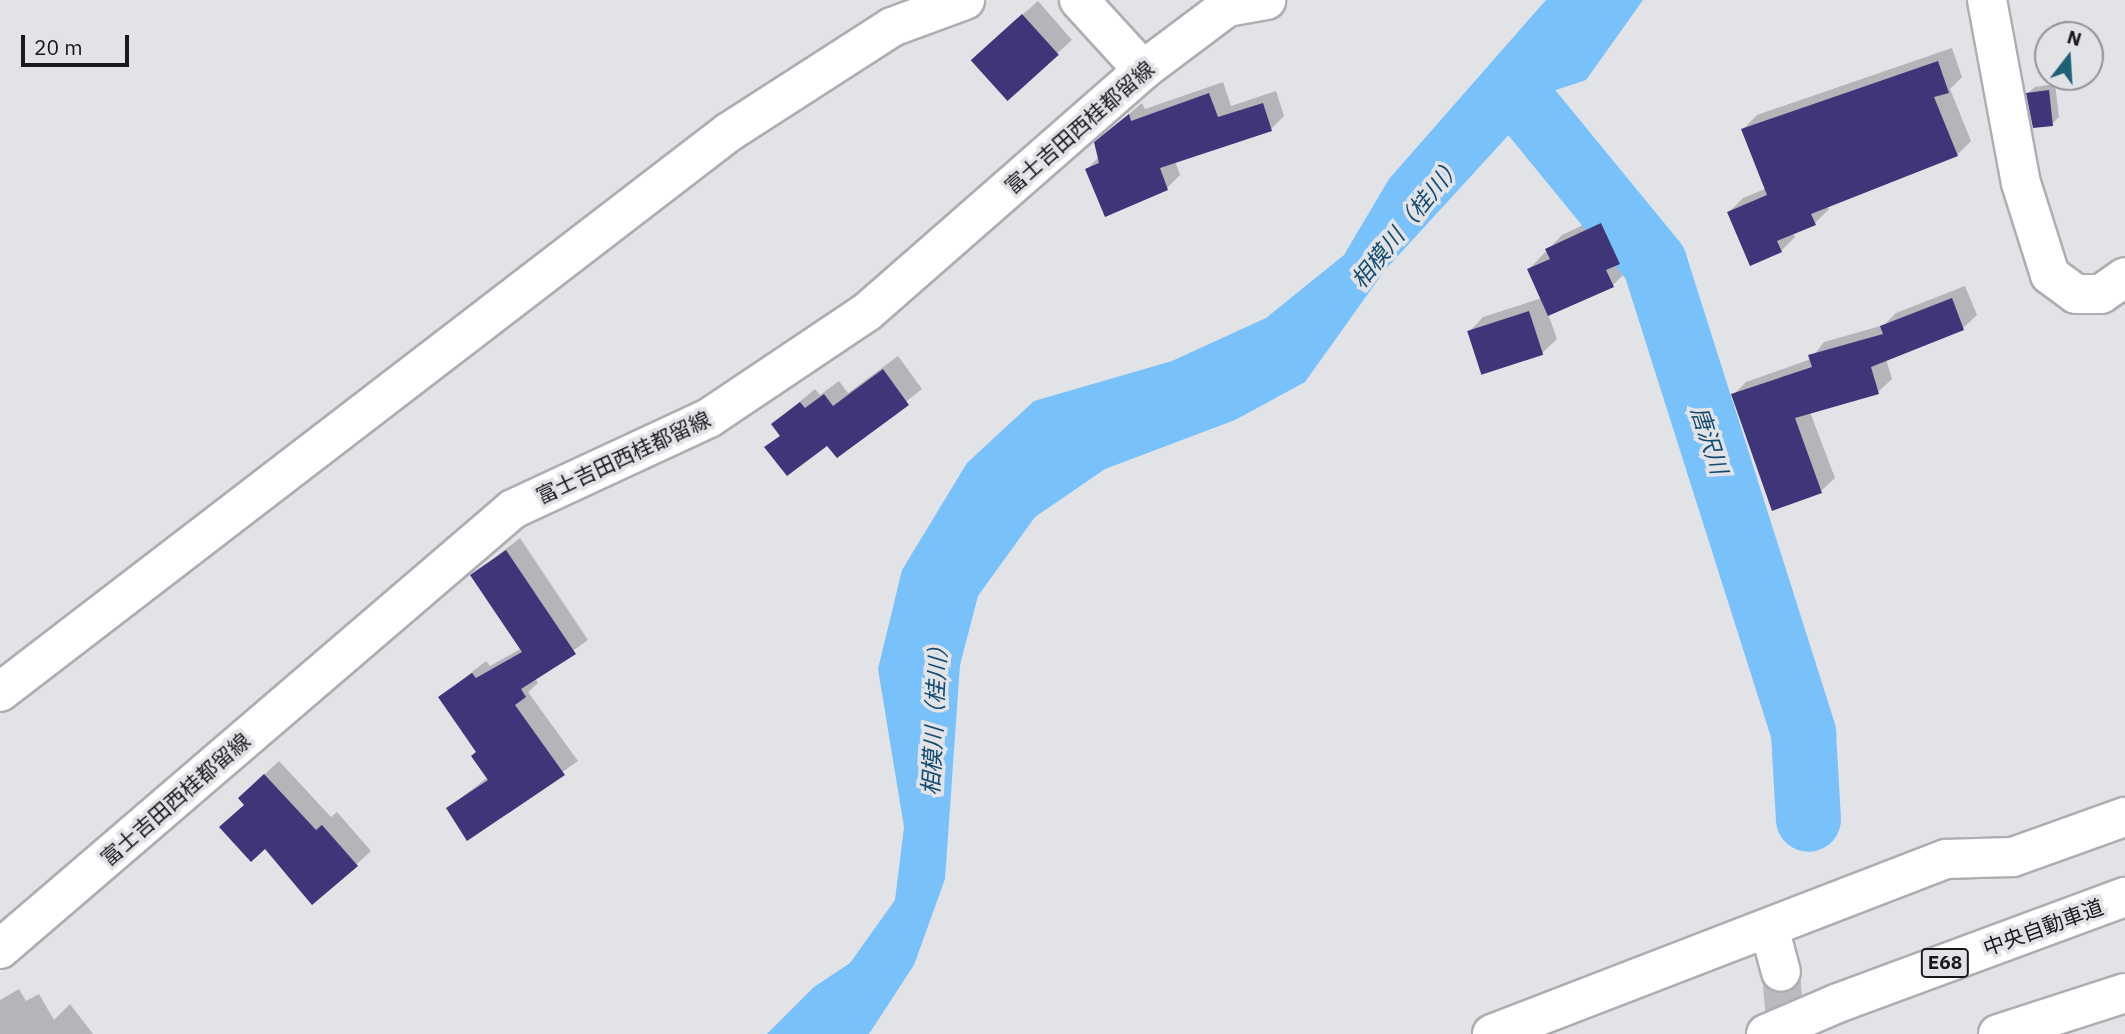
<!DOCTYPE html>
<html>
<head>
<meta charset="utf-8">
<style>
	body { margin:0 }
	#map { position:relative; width:2125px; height:1034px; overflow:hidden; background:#e2e3e7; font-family:"IBM Plex Sans","Noto Sans JP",sans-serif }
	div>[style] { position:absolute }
	.water>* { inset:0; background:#78c1fb }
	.shadow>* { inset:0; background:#0003 }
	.river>* { height:65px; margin:-32.5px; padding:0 32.5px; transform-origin:32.5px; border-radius:32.5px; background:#78c1fb }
	.building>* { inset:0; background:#3f367a; transform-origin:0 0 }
	.street-tunnel>* { height:38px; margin-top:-19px; transform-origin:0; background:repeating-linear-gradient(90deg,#babbbe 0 38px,transparent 0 57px) }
	.roads { filter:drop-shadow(2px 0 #aeaeb2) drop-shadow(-2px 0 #aeaeb2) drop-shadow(0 2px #aeaeb2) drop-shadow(0 -2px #aeaeb2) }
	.street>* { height:38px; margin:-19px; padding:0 19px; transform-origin:19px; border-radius:19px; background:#fff }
	.secondary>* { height:38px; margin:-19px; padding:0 19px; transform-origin:19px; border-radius:19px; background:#fff }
	.highway>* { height:38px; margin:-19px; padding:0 19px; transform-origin:19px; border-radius:19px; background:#fff }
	span { translate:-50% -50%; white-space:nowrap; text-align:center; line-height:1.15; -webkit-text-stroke:7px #e2e3e7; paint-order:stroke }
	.shield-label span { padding:2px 5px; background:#e2e3e7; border:2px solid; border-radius:5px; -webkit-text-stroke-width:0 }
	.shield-label { font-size:19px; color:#19191b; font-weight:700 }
	.street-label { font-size:21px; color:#19191b }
	.water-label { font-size:23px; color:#144b70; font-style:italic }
	.north { position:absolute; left:2034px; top:21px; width:70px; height:70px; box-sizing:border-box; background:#e2e3e7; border:2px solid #929295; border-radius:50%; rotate:17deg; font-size:19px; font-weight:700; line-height:28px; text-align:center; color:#19191b }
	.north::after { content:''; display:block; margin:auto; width:24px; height:32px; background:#206075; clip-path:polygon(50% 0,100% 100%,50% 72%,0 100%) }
	.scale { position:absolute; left:21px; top:35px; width:108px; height:32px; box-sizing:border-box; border:4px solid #19191b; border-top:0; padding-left:9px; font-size:21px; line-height:24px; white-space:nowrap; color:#19191b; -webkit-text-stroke:5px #e2e3e7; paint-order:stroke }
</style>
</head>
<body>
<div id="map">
	<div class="water">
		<i style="clip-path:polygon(1546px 0,1643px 0,1586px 80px,1547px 93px,1385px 270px,1305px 382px,1235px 420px,1105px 469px,1035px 517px,978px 596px,960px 665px,945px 879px,914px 965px,869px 1034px,767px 1034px,814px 987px,850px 963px,895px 900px,904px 827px,878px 669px,902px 570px,967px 463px,1034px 401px,1172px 361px,1266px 318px,1344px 255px,1389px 179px)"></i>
	</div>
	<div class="shadow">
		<i style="clip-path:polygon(1038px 1px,1072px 40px,1007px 98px,987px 46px)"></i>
		<i style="clip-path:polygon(1952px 48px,1962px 77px,1950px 89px,1971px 141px,1957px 155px,1827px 205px,1829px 209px,1815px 223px,1793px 232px,1795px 237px,1781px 251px,1729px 212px,1743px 198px,1767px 188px,1743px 129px,1757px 115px)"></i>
		<i style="clip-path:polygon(1223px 82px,1231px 106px,1276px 91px,1284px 116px,1271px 129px,1175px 161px,1180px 175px,1167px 188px,1087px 169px,1099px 157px,1096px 142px,1142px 103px,1145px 109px)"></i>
		<i style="clip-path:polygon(2055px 84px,2059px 117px,2052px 124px,2028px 93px,2035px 87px)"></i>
		<i style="clip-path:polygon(1615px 210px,1633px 248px,1622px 259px,1627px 271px,1613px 285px,1548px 314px,1557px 339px,1542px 353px,1469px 332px,1483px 317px,1542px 298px,1529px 269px,1562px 235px)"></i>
		<i style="clip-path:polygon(1965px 286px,1977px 315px,1963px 328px,1886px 359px,1892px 379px,1878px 392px,1810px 412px,1835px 478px,1821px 491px,1733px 395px,1746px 382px,1811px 359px,1824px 342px,1884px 325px,1896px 313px)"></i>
		<i style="clip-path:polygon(898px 356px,922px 389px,837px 456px,827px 443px,767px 448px,781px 434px,773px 424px,815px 389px,820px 395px,839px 381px,848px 393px)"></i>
		<i style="clip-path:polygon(520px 538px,588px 640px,535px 678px,538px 683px,528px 692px,578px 761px,468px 838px,448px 808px,488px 777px,478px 751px,440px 697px,486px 661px,490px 666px,522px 648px,473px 575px)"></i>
		<i style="clip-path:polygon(279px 761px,331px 817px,337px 812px,371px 851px,356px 865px,246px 804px,254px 784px)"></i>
		<i style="clip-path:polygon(19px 989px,26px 1001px,39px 994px,54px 1020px,70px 1004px,93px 1034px,0 1034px,0 1000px)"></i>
	</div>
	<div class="river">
		<i style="left:1523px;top:102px;width:207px;rotate:50.7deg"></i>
		<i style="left:1654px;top:262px;width:494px;rotate:72.4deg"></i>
		<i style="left:1803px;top:733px;width:86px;rotate:86.7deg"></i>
	</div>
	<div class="building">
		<i style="left:1022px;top:14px;width:55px;height:69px;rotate:48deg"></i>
		<i style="clip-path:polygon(1938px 61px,1949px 93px,1934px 97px,1958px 156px,1811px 214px,1816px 225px,1777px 241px,1782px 252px,1750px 266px,1727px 212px,1767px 195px,1741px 129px)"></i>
		<i style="clip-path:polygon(2049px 90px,2053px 126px,2033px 128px,2026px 93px)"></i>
		<i style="clip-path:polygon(1209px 93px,1218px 117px,1263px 103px,1272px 131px,1160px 168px,1168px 190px,1105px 217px,1085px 169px,1099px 163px,1094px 142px,1129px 114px,1131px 121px)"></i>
		<i style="clip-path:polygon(1601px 223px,1620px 264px,1606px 270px,1614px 287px,1548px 316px,1527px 269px,1550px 259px,1545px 249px)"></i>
		<i style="clip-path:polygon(1952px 298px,1964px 330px,1871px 367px,1879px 394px,1795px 418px,1822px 493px,1772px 511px,1731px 394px,1812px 367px,1808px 355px,1883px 334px,1880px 326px)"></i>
		<i style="left:1529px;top:311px;width:46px;height:65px;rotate:72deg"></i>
		<i style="clip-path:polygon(883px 369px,909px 405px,837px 458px,827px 446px,787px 476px,764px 447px,780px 436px,771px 424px,800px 402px,805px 408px,824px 394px,833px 406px)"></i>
		<i style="clip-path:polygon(506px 550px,576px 654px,521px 689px,526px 697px,515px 705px,565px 775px,467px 841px,446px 808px,488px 780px,471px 756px,476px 752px,438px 697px,472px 673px,476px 678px,522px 652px,470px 575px)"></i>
		<i style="clip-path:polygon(264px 774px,316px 830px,322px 825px,358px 866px,312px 905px,265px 849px,251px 862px,219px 827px,244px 805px,238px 798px)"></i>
	</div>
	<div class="street-tunnel">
		<i style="left:1781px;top:972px;width:62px;rotate:85.4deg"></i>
	</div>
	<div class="roads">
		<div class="street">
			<i style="left:1079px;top:0;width:95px;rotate:47.6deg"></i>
			<i style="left:1987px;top:0;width:186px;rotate:79.5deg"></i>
			<i style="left:2021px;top:183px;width:96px;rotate:72.5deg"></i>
			<i style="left:2050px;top:275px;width:32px;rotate:36deg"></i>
			<i style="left:2076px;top:294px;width:25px"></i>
			<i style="left:2101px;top:294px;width:29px;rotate:-35deg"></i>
			<i style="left:1770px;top:931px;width:42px;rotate:75deg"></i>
			<i style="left:1492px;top:1034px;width:487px;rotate:-21.1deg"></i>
			<i style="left:1946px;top:859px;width:67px;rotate:-1.7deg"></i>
			<i style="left:2013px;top:857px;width:119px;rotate:-19.7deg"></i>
		</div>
		<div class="secondary">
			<i style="left:0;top:692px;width:919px;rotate:-37.53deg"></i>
			<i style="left:729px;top:132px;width:194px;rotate:-32.8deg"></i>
			<i style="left:892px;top:27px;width:78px;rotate:-20.3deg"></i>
			<i style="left:0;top:949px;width:676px;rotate:-40.62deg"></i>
			<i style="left:513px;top:509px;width:216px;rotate:-24.9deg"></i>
			<i style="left:709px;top:418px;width:190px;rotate:-33.9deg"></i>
			<i style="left:867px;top:312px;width:367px;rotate:-41.2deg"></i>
			<i style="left:1143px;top:70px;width:105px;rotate:-36.9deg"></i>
			<i style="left:1227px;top:7px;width:40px;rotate:-10deg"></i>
		</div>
		<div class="highway">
			<i style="left:1766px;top:1034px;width:78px;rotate:-23.3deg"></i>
			<i style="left:1838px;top:1003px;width:306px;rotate:-20.3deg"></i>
			<i style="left:1998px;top:1034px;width:133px;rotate:-17.9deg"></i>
		</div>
	</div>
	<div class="shield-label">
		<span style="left:1945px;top:963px">E68</span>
	</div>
	<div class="street-label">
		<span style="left:1079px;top:127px;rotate:-41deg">富士吉田西桂都留線</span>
		<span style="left:623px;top:457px;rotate:-25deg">富士吉田西桂都留線</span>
		<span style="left:175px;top:799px;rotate:-41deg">富士吉田西桂都留線</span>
		<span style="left:2043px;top:927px;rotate:-20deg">中央自動車道</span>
	</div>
	<div class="water-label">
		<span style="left:1406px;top:222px;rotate:-51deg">相模川（桂川）</span>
		<span style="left:1710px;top:440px;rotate:72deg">唐沢川</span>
		<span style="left:934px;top:715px;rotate:-87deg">相模川（桂川）</span>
	</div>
	<div class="north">N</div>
	<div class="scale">20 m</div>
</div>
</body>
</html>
